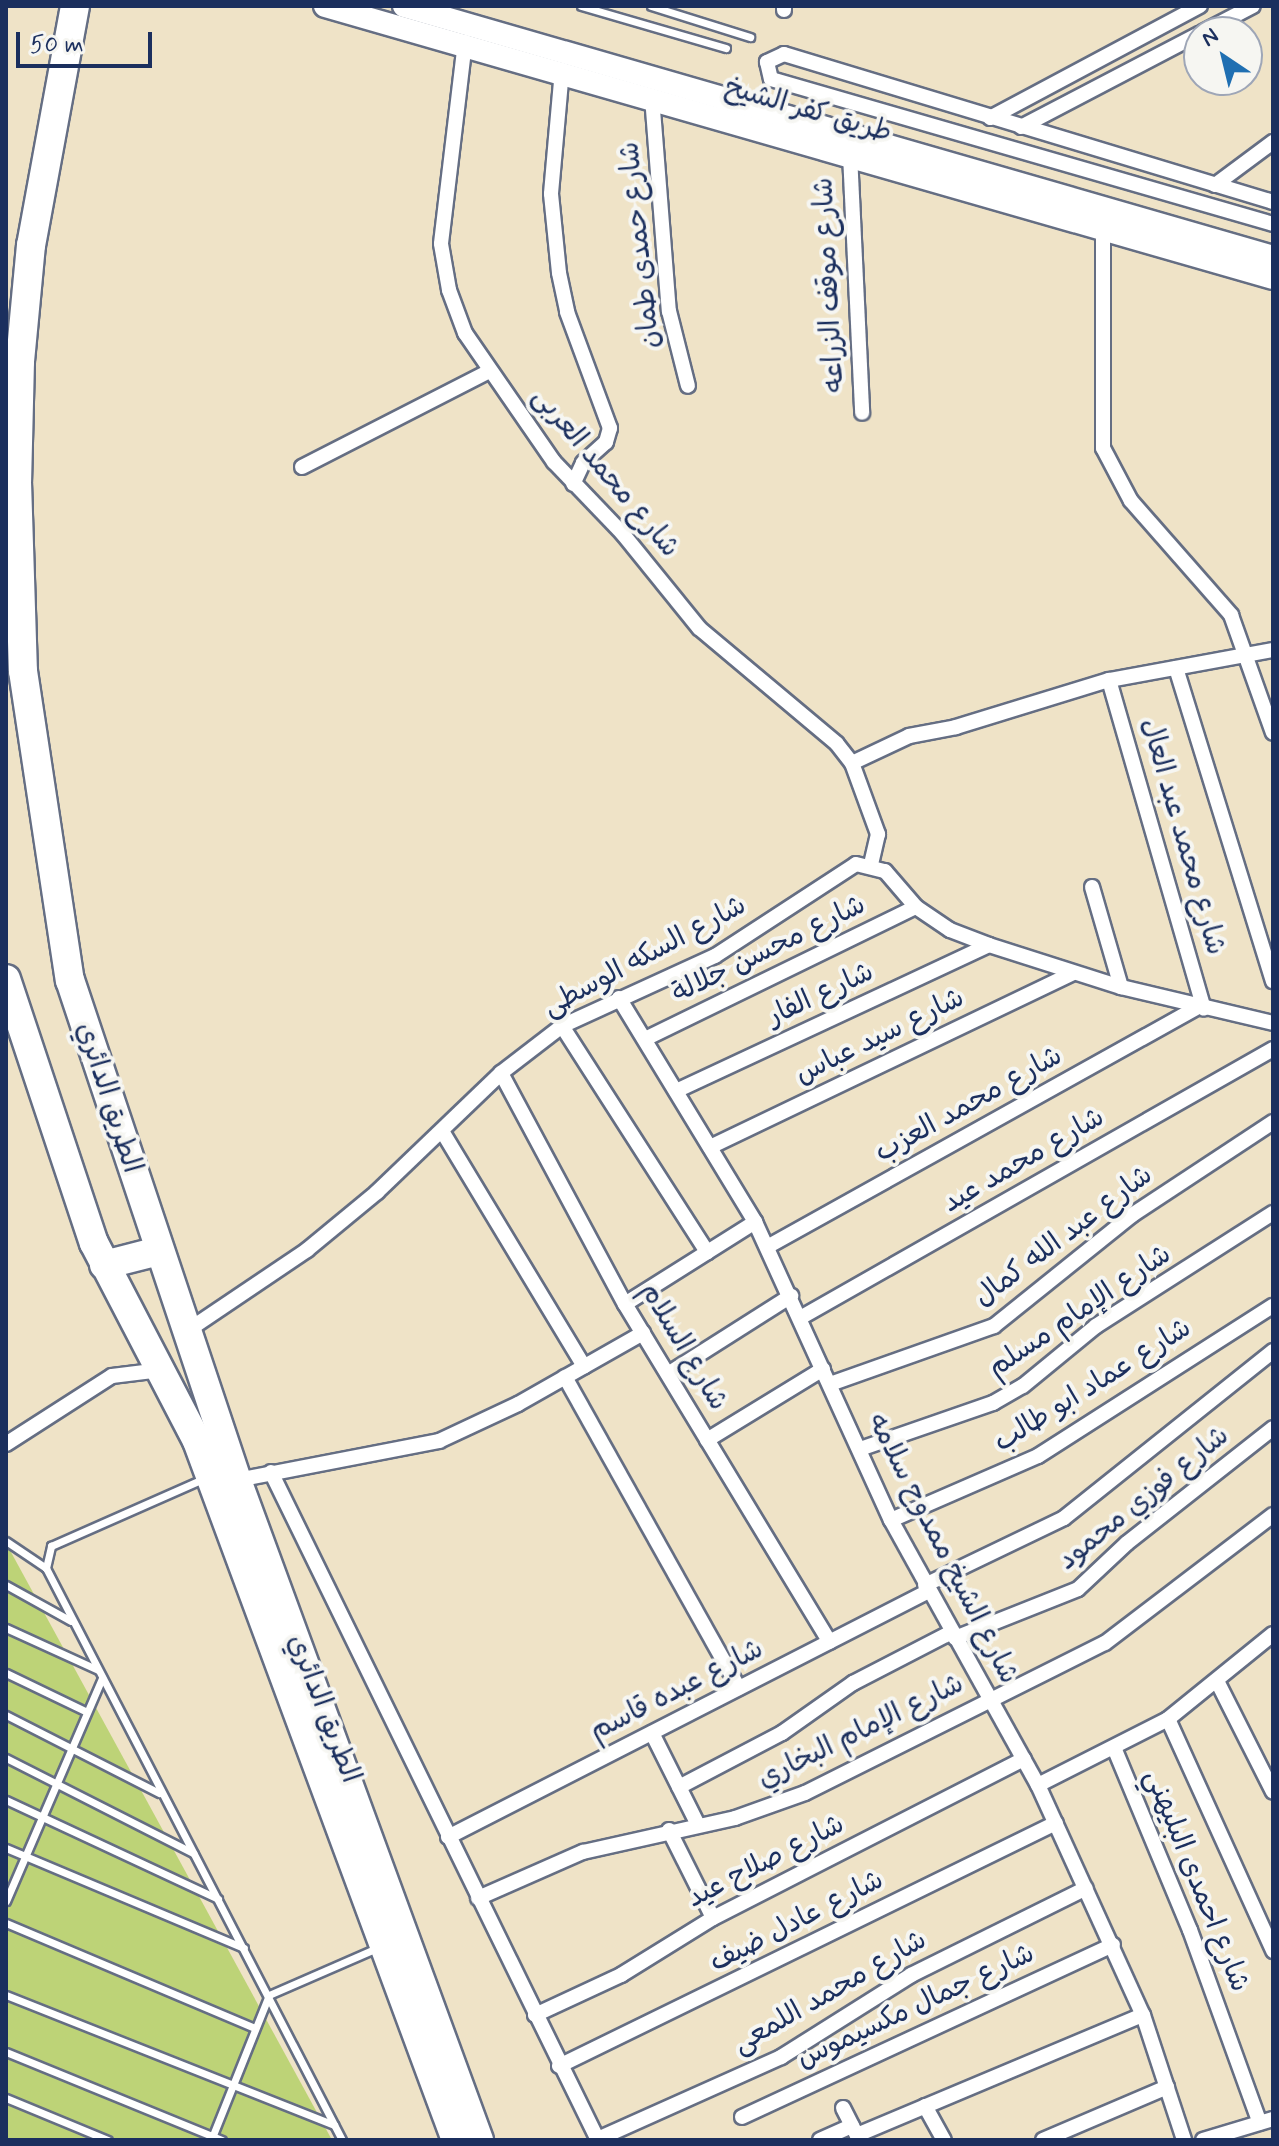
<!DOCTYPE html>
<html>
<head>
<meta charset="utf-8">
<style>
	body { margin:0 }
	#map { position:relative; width:1279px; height:2146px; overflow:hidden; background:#efe3c7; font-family:Mynerve,"Playpen Sans Arabic",sans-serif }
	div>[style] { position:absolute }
	.green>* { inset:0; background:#bdd377 }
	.roads { filter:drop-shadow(2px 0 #656e83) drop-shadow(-2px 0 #656e83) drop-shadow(0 2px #656e83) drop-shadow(0 -2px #656e83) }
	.lane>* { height:7px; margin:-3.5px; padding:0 3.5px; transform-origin:3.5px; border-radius:3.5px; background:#fff }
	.street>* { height:14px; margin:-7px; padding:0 7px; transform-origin:7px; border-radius:7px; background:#fff }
	.secondary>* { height:22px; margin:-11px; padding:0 11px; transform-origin:11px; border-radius:11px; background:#fff }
	.highway>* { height:28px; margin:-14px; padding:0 14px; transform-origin:14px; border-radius:14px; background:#fff }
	span { translate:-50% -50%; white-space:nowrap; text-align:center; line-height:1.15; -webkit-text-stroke:8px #f6f6f2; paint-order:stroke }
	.street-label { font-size:28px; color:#1b2f5e }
	.frame { position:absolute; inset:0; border:8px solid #1b2f5e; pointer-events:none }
	.north { position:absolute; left:1183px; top:16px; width:80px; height:80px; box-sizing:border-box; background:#f6f6f2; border:2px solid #9ea6b7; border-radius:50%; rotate:325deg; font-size:22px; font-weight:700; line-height:32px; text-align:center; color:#1b2f5e }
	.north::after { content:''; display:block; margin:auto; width:28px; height:36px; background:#1f6fb2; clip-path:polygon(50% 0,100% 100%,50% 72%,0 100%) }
	.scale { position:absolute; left:16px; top:32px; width:136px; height:36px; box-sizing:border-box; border:4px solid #1b2f5e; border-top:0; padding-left:10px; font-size:24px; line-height:28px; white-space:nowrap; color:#1b2f5e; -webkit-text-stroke:6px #f6f6f2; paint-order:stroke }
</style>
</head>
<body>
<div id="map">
	<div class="green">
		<i style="clip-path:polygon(6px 1543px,332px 2140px,6px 2140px)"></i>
	</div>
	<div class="roads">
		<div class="lane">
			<i style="left:581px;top:6px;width:151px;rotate:16.2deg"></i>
			<i style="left:651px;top:6px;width:104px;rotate:17.4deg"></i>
			<i style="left:6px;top:1541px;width:48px;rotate:34deg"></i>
			<i style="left:46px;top:1568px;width:644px;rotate:62.64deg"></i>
			<i style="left:46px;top:1568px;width:23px;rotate:-77deg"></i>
			<i style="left:51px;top:1546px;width:166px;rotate:-23.8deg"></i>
			<i style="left:6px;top:1585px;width:74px;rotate:29deg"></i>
			<i style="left:6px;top:1628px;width:101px;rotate:24.5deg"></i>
			<i style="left:6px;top:1673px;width:88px;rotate:25.7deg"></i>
			<i style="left:6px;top:1715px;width:172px;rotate:27deg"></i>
			<i style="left:6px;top:1758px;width:210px;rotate:26.9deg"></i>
			<i style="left:6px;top:1800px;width:234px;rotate:25deg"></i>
			<i style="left:6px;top:1848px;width:258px;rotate:22.8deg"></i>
			<i style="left:6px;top:1901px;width:243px;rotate:-66.7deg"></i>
			<i style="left:6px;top:1923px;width:270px;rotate:22.9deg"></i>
			<i style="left:6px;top:1995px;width:353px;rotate:21.6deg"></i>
			<i style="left:6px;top:2052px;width:233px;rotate:22.2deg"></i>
			<i style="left:6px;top:2098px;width:110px;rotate:22.4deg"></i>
			<i style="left:211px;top:2140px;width:156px;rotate:-68.2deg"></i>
			<i style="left:269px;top:1995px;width:118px;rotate:-23.5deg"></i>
		</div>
		<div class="street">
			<i style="left:784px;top:10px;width:4px;rotate:-90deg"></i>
			<i style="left:1203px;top:32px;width:56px;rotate:-27.5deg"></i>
			<i style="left:465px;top:42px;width:203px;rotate:96.8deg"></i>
			<i style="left:441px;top:244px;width:47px;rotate:80.1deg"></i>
			<i style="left:449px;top:290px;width:46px;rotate:69.6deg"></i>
			<i style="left:465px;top:333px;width:157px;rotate:55.4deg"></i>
			<i style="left:554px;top:462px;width:100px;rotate:46.2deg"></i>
			<i style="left:623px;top:534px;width:121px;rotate:51deg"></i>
			<i style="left:699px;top:628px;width:180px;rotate:40deg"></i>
			<i style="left:837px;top:744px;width:24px;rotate:52deg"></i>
			<i style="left:852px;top:763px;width:76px;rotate:69.9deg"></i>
			<i style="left:878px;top:834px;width:32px;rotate:103deg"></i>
			<i style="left:562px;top:70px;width:124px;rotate:95.1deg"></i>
			<i style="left:551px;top:194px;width:79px;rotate:84.2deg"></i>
			<i style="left:559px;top:273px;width:40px;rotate:78deg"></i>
			<i style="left:567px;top:312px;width:124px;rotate:69.7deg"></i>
			<i style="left:610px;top:428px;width:15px;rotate:106deg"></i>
			<i style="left:606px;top:442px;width:31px;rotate:138deg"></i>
			<i style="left:583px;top:463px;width:23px;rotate:115deg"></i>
			<i style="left:652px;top:97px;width:215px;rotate:85.5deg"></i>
			<i style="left:669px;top:311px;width:77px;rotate:75.8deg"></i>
			<i style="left:990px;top:118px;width:238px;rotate:-28.1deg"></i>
			<i style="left:1021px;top:127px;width:201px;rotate:-27.6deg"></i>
			<i style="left:850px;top:154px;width:259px;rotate:87.3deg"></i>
			<i style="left:1215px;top:185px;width:72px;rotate:-36.6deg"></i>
			<i style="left:1273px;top:202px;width:511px;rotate:-163.16deg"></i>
			<i style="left:784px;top:54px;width:19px;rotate:155deg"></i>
			<i style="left:767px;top:62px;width:17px;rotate:77deg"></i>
			<i style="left:771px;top:79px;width:523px;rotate:16.11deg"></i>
			<i style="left:1103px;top:228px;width:220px;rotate:90deg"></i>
			<i style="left:1103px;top:448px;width:60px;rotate:62.2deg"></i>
			<i style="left:1131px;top:501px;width:152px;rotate:48.7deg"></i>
			<i style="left:1231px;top:615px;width:125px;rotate:70.4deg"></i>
			<i style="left:302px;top:467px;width:211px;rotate:-27.1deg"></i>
			<i style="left:1176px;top:668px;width:328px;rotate:72.8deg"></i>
			<i style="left:1109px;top:680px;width:342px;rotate:73.9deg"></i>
			<i style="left:852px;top:763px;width:63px;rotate:-25.3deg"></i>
			<i style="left:909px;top:736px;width:48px;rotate:-10.8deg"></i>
			<i style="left:956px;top:727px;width:160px;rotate:-17.1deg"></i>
			<i style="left:1109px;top:680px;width:167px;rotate:-10.4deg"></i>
			<i style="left:1092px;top:887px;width:104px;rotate:73.8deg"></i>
			<i style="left:619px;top:998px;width:262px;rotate:58.7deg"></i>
			<i style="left:755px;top:1222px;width:328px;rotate:65.5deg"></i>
			<i style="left:891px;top:1520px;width:303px;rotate:61deg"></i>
			<i style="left:1038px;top:1785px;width:253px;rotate:65.5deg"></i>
			<i style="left:1143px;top:2015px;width:132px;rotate:71.8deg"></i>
			<i style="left:562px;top:1026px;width:269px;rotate:57.3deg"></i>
			<i style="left:645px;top:1039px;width:301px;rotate:-26deg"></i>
			<i style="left:501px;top:1073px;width:262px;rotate:61.8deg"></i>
			<i style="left:625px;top:1304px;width:395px;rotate:58.8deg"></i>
			<i style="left:676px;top:1091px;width:345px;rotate:-25deg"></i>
			<i style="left:442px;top:1131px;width:275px;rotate:58.9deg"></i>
			<i style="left:710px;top:1147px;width:403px;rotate:-25.6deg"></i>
			<i style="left:767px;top:1247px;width:491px;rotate:-29.1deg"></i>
			<i style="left:625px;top:1304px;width:154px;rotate:-32.2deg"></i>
			<i style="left:800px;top:1318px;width:544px;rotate:-29.63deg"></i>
			<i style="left:187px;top:1331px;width:145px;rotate:-34deg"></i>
			<i style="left:307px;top:1250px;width:91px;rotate:-39.6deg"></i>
			<i style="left:377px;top:1192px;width:172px;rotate:-43.8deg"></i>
			<i style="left:501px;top:1073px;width:77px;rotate:-37.6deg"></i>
			<i style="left:562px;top:1026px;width:168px;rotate:-24.6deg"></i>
			<i style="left:715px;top:956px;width:168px;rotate:-33.1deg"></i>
			<i style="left:856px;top:864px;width:30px;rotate:14deg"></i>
			<i style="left:885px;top:871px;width:48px;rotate:49.3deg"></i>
			<i style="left:916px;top:907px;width:41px;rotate:34.1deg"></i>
			<i style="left:950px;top:930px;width:42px;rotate:21deg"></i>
			<i style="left:989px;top:945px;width:139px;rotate:17.7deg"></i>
			<i style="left:1121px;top:987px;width:156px;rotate:13.3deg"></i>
			<i style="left:668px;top:1374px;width:146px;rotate:-32.4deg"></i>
			<i style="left:565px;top:1377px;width:356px;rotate:60.8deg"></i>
			<i style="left:830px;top:1384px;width:174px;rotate:-19.5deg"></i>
			<i style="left:994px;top:1326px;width:177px;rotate:-38.8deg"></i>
			<i style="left:1132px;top:1215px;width:169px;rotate:-33.4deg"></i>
			<i style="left:707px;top:1440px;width:136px;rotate:-31.5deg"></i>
			<i style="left:6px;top:1444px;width:126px;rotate:-32.7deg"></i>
			<i style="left:112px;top:1376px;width:49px;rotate:-7deg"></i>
			<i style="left:860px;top:1449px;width:141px;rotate:-19.1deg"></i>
			<i style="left:993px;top:1403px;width:34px;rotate:-30deg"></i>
			<i style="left:1023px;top:1386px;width:94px;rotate:-39.4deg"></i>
			<i style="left:1096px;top:1326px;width:210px;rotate:-32.6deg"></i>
			<i style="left:271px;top:1472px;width:744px;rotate:63.92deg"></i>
			<i style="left:237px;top:1480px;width:206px;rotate:-10.9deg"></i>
			<i style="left:439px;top:1441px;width:87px;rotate:-25.1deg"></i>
			<i style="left:518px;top:1404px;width:144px;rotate:-29.6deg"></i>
			<i style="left:891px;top:1520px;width:160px;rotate:-23.5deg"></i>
			<i style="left:1038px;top:1456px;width:279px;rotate:-32.6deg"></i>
			<i style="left:925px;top:1585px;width:154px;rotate:-25.7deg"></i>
			<i style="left:1064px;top:1518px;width:268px;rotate:-38.6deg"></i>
			<i style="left:955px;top:1638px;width:132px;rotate:-21.7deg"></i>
			<i style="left:1078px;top:1589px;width:67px;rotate:-43.2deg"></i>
			<i style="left:1127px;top:1543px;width:186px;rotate:-38.2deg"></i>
			<i style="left:1217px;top:1681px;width:124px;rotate:63.2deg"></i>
			<i style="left:1168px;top:1719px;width:255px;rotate:65.6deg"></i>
			<i style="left:652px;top:1733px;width:103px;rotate:63.4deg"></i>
			<i style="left:1115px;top:1750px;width:195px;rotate:67.4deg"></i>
			<i style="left:1190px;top:1930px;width:205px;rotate:70.1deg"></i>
			<i style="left:1038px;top:1785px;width:146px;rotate:-26.9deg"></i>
			<i style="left:1168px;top:1719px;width:135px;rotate:-39deg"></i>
			<i style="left:679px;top:1787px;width:116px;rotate:-27.7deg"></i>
			<i style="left:782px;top:1733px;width:87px;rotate:-35.2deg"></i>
			<i style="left:853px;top:1683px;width:111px;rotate:-27.3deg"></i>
			<i style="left:669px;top:1830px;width:98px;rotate:63.4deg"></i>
			<i style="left:448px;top:1837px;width:540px;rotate:-27.09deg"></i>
			<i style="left:478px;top:1898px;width:115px;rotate:-23.7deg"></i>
			<i style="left:583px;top:1852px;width:156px;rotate:-12.6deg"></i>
			<i style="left:735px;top:1818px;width:74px;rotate:-19.7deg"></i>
			<i style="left:805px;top:1793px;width:335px;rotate:-26.6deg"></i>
			<i style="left:1105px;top:1643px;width:211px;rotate:-37.3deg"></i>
			<i style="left:535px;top:2015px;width:95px;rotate:-24.9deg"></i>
			<i style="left:621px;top:1975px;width:108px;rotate:-31.8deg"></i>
			<i style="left:713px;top:1918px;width:349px;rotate:-27.1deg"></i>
			<i style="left:559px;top:2066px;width:553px;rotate:-26.06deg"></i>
			<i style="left:925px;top:2106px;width:39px;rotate:61deg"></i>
			<i style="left:843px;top:2108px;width:36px;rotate:63deg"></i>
			<i style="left:742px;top:2117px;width:409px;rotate:-24.9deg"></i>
			<i style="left:857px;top:2135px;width:310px;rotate:-22.8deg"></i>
			<i style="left:598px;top:2139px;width:201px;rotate:-24.1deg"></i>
			<i style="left:781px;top:2057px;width:154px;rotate:-32.2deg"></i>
			<i style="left:911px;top:1975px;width:195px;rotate:-26.4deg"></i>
			<i style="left:820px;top:2140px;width:35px;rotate:-24deg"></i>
			<i style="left:1043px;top:2140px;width:135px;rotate:-23.1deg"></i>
			<i style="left:1203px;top:2140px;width:73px;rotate:-16.7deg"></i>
		</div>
		<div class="secondary">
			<i style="left:325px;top:6px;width:986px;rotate:16.01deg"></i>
			<i style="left:404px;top:6px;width:905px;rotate:16.11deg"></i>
		</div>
		<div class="highway">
			<i style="left:75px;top:6px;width:243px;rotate:100.4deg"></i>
			<i style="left:31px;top:245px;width:117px;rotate:95.4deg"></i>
			<i style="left:20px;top:361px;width:121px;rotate:91.4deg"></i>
			<i style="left:17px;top:482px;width:189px;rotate:88.2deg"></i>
			<i style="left:23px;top:671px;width:313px;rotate:81.4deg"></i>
			<i style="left:70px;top:980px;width:527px;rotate:71.53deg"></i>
			<i style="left:237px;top:1480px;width:703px;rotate:69.86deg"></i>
			<i style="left:6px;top:979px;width:278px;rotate:71.6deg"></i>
			<i style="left:94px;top:1243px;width:223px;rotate:62.5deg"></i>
			<i style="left:197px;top:1441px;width:745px;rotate:69.67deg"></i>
			<i style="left:104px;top:1265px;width:57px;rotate:-14.3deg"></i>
		</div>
	</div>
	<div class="street-label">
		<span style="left:808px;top:111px;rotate:16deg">طريق كفر الشيخ</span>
		<span style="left:641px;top:245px;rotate:-96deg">شارع حمدى طمان</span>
		<span style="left:830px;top:285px;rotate:-93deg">شارع موقف الزراعه</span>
		<span style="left:605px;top:473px;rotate:50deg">شارع محمد العربى</span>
		<span style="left:1182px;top:837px;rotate:74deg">شارع محمد عبد العال</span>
		<span style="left:769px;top:950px;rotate:-26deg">شارع محسن جلالة</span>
		<span style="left:645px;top:957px;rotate:-28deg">شارع السكه الوسطى</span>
		<span style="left:821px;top:995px;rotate:-25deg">شارع الفار</span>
		<span style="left:880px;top:1037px;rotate:-26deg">شارع سيد عباس</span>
		<span style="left:108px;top:1098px;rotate:72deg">الطريق الدائري</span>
		<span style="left:969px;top:1105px;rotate:-29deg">شارع محمد العزب</span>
		<span style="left:1024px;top:1161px;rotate:-30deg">شارع محمد عيد</span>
		<span style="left:1064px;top:1237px;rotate:-37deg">شارع عبد الله كمال</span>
		<span style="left:1080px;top:1312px;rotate:-34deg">شارع الإمام مسلم</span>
		<span style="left:683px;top:1347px;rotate:59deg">شارع السلام</span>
		<span style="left:1093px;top:1386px;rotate:-32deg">شارع عماد ابو طالب</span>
		<span style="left:1144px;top:1499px;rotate:-39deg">شارع فوزي محمود</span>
		<span style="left:942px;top:1549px;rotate:63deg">شارع الشيخ ممدوح سلامه</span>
		<span style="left:677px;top:1691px;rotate:-27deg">شارع عبده قاسم</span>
		<span style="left:323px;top:1709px;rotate:69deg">الطريق الدائري</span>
		<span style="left:861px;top:1732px;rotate:-26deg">شارع الإمام البخاري</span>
		<span style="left:766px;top:1862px;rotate:-27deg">شارع صلاح عيد</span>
		<span style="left:1196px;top:1881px;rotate:68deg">شارع احمدى البليهني</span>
		<span style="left:797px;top:1922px;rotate:-27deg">شارع عادل ضيف</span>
		<span style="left:830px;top:1993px;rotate:-30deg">شارع محمد اللمعى</span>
		<span style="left:916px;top:2007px;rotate:-25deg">شارع جمال مكسيموس</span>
	</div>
	<div class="frame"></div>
	<div class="north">N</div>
	<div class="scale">50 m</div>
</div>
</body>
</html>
